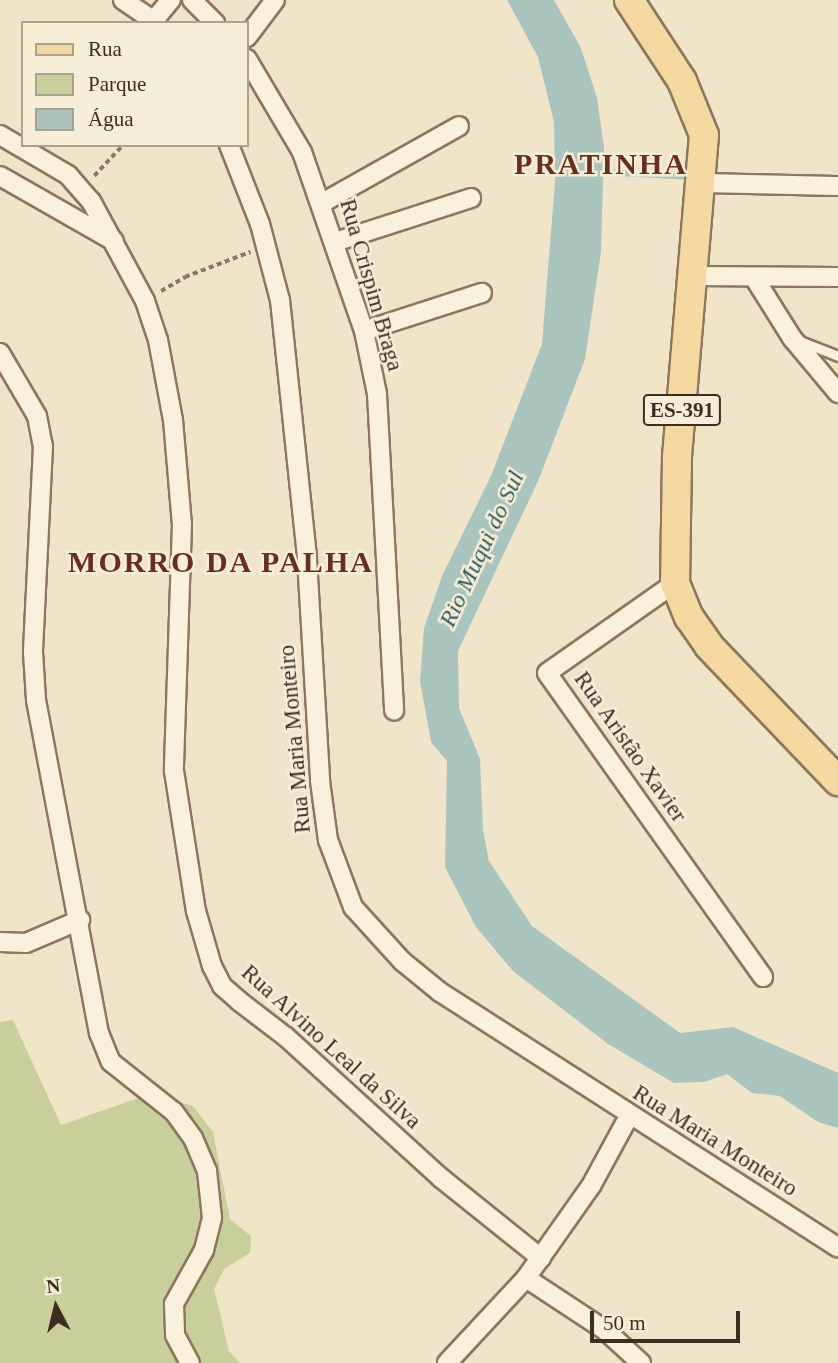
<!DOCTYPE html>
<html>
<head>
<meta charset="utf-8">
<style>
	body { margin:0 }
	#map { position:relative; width:838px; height:1363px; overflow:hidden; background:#f0e4c8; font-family:"Times New Roman",serif }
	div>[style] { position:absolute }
	.green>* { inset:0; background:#c9cf9b }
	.water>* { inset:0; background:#a9c4bc }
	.stream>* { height:6px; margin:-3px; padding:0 3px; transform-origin:3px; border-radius:3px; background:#a9c4bc }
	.path>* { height:3.5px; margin-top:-1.75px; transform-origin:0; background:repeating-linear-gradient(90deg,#8d765c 0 5px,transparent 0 8.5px) }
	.roads { filter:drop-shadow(2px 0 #8d765c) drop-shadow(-2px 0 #8d765c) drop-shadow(0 2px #8d765c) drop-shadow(0 -2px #8d765c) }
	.service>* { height:9px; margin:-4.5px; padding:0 4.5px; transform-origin:4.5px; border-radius:4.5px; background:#faf1dc }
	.minor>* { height:18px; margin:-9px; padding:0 9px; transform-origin:9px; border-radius:9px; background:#faf1dc }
	.primary>* { height:28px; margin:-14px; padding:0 14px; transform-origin:14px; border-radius:14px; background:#f3d9a0 }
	span { translate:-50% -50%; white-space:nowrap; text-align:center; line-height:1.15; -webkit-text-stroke:5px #f7eed8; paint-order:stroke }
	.shield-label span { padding:2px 5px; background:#f7eed8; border:2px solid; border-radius:5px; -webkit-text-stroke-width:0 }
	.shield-label { font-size:21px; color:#3d2e20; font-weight:700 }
	.street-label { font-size:23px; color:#3d2e20 }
	.water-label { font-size:24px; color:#2f5d5a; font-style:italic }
	.district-label { font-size:30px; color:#6b2e1e; font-weight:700; letter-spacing:2px }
	.legend { position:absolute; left:21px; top:21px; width:228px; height:126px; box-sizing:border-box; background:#f7eed8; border:2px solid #ada18e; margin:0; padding:9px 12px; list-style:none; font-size:21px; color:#3d2e20 }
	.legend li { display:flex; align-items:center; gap:14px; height:35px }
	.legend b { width:35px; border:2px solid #ada18e }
	.north { position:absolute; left:21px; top:1272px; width:70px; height:70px; -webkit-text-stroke:5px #f7eed8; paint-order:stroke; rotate:353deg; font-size:19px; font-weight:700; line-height:28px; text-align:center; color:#3d2e20 }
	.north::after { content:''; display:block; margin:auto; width:24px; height:32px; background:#3d2e20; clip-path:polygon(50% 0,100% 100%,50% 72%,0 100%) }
	.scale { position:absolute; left:590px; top:1311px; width:150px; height:32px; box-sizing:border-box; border:4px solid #3d2e20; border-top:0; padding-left:9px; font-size:21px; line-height:24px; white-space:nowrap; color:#3d2e20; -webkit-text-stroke:5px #f7eed8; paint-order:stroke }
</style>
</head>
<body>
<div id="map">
	<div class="green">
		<i style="clip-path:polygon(13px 1020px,61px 1125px,150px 1094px,193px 1106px,213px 1132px,230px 1219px,251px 1236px,250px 1253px,224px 1269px,214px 1289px,229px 1351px,240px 1363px,0 1363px,0 1022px)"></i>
	</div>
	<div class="water">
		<i style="clip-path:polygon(507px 0,554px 0,581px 48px,597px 98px,604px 148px,601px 252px,585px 359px,539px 479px,458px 651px,459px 708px,480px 759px,483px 830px,489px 861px,532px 926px,680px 1033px,733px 1027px,838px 1073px,838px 1128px,818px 1122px,780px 1096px,752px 1093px,727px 1074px,704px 1082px,674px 1083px,608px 1044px,513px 971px,476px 927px,445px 867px,447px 761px,431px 742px,420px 681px,424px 628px,442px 576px,491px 476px,542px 344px,555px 182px,554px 122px,538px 57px)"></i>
	</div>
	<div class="stream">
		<i style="left:599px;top:172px;width:94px;rotate:3deg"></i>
	</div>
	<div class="path">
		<i style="left:94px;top:176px;width:42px;rotate:-46.9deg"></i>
		<i style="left:161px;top:291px;width:28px;rotate:-30deg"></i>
		<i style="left:185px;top:277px;width:70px;rotate:-21deg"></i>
	</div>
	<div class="roads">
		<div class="service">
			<i style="left:800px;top:341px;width:41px;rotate:21.5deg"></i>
		</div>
		<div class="minor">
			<i style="left:123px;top:0;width:41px;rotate:34.1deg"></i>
			<i style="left:192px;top:0;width:33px;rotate:45deg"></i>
			<i style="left:154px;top:20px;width:26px;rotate:-50deg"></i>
			<i style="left:247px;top:37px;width:46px;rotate:-52.9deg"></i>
			<i style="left:247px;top:59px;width:108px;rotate:59.4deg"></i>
			<i style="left:302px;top:152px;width:189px;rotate:70.9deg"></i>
			<i style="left:364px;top:331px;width:64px;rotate:78.3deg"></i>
			<i style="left:377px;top:394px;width:317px;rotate:86.9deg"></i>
			<i style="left:0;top:135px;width:79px;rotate:30.5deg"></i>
			<i style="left:68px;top:175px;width:35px;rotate:49deg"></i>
			<i style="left:91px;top:201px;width:114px;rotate:61.6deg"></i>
			<i style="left:145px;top:301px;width:41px;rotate:71.6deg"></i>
			<i style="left:158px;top:340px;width:81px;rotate:79.4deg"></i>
			<i style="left:173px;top:420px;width:104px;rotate:85.1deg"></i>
			<i style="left:182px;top:524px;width:247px;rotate:91.9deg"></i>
			<i style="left:174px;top:771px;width:142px;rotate:81.1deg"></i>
			<i style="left:196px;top:911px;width:57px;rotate:73.8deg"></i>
			<i style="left:212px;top:966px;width:22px;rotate:63deg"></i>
			<i style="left:222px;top:986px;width:23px;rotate:41deg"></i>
			<i style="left:239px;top:1001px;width:59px;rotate:37.5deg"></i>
			<i style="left:286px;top:1037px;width:210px;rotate:42.3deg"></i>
			<i style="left:441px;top:1178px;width:128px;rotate:38.7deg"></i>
			<i style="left:229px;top:145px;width:85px;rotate:68.6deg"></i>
			<i style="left:260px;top:224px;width:79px;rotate:75.3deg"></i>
			<i style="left:280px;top:300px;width:260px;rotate:84deg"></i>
			<i style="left:307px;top:559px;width:222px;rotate:86.6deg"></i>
			<i style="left:320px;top:781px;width:60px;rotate:82.3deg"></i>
			<i style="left:328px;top:840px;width:72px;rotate:69.5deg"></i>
			<i style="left:353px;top:907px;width:73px;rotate:47.8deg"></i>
			<i style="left:402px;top:961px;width:49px;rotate:39.2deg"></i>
			<i style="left:440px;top:992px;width:473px;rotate:32.7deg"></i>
			<i style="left:0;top:176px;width:131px;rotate:29.7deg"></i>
			<i style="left:702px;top:183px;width:136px;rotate:1.3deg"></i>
			<i style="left:322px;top:203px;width:157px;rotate:-29.3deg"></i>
			<i style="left:335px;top:242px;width:143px;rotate:-17.9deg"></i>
			<i style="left:694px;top:276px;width:144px;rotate:0.4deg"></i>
			<i style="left:755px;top:279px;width:70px;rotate:57.9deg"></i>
			<i style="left:792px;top:338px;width:72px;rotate:50.1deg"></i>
			<i style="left:364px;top:331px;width:124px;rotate:-17.9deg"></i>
			<i style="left:0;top:353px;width:73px;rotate:59.6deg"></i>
			<i style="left:37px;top:416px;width:31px;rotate:79deg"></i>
			<i style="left:43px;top:446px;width:206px;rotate:92.8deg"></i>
			<i style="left:33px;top:652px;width:48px;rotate:86.4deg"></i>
			<i style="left:36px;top:700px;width:339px;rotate:79.3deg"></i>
			<i style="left:99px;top:1033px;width:31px;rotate:68deg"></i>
			<i style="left:111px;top:1062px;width:80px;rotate:38.4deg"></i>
			<i style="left:174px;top:1112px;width:32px;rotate:54deg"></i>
			<i style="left:193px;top:1138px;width:36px;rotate:67deg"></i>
			<i style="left:207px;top:1171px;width:47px;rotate:83.9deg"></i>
			<i style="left:212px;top:1218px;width:33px;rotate:104deg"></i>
			<i style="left:204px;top:1250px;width:62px;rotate:119.1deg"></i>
			<i style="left:174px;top:1304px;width:31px;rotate:88deg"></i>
			<i style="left:175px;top:1335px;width:32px;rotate:62deg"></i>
			<i style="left:675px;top:583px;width:156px;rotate:144.9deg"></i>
			<i style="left:547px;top:673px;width:373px;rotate:54.6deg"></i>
			<i style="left:0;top:942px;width:26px;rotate:2deg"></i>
			<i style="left:26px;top:943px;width:59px;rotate:-23.1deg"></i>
			<i style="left:526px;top:1278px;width:95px;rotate:33.4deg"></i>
			<i style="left:605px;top:1330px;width:49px;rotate:42.5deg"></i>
			<i style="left:447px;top:1363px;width:116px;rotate:-47.1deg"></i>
			<i style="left:526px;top:1278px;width:113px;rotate:-54.8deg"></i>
			<i style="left:591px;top:1186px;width:80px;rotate:-61.5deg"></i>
		</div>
		<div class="primary">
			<i style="left:629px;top:0;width:97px;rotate:56.8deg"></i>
			<i style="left:682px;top:81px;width:58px;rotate:67.8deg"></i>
			<i style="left:704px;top:135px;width:324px;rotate:94.8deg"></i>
			<i style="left:677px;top:458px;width:125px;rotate:90.9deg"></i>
			<i style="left:675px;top:583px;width:37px;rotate:68deg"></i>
			<i style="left:689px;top:617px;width:35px;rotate:55deg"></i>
			<i style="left:709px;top:646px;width:187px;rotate:46.3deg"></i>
		</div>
	</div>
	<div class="shield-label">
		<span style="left:682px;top:410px">ES-391</span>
	</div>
	<div class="street-label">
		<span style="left:371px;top:285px;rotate:74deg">Rua Crispim Braga</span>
		<span style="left:295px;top:739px;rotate:-95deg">Rua Maria Monteiro</span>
		<span style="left:630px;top:747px;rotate:55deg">Rua Aristão Xavier</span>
		<span style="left:331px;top:1047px;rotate:42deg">Rua Alvino Leal da Silva</span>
		<span style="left:715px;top:1141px;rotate:32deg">Rua Maria Monteiro</span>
	</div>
	<div class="water-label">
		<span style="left:482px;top:549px;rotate:-65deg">Rio Muqui do Sul</span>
	</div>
	<div class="district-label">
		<span style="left:601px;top:164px">PRATINHA</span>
		<span style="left:221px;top:562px">MORRO DA PALHA</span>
	</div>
	<ul class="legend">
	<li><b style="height:9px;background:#f3d9a0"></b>Rua</li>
	<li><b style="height:19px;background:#c9cf9b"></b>Parque</li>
	<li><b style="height:19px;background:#a9c4bc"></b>Água</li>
	</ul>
	<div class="north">N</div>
	<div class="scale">50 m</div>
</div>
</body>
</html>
